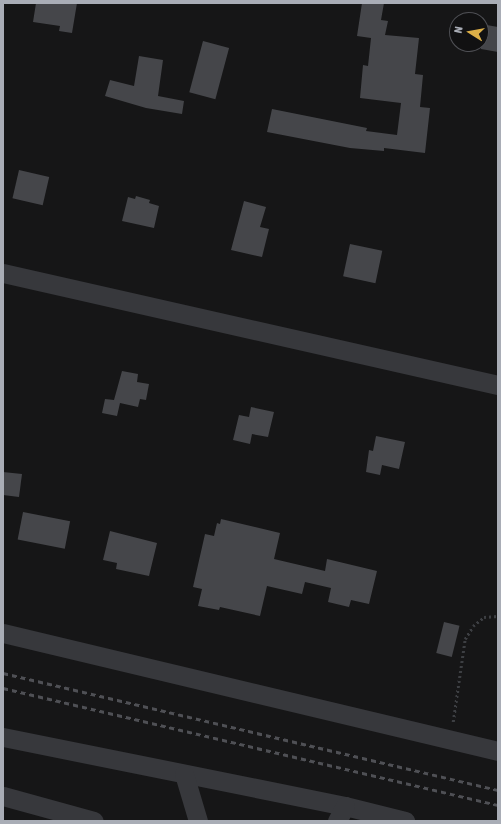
<!DOCTYPE html>
<html>
<head>
<meta charset="utf-8">
<style>
	body { margin:0 }
	#map { position:relative; width:501px; height:824px; overflow:hidden; background:#161617; font-family:"Asap Condensed",sans-serif }
	div>[style] { position:absolute }
	.building>* { inset:0; background:#45464a; transform-origin:0 0 }
	.path>* { height:2.5px; margin-top:-1.25px; transform-origin:0; background:repeating-linear-gradient(90deg,#3d3f43 0 2px,transparent 0 5px) }
	.minor>* { height:19px; margin:-9.5px; padding:0 9.5px; transform-origin:9.5px; border-radius:9.5px; background:#37383c }
	.rail>* { height:3px; margin-top:-1.5px; transform-origin:0; background:repeating-linear-gradient(90deg,#4f5055 0 5px,transparent 0 9px) }
	span { translate:-50% -50%; white-space:nowrap; text-align:center; line-height:1.15; -webkit-text-stroke:3px #111112; paint-order:stroke }
	.frame { position:absolute; inset:0; border:4px solid #a9adb6; pointer-events:none }
	.north { position:absolute; left:449px; top:12px; width:40px; height:40px; box-sizing:border-box; background:#111112; border:1px solid #4e4f54; border-radius:50%; rotate:281deg; font-size:11px; font-weight:700; line-height:16px; text-align:center; color:#a9adb6 }
	.north::after { content:''; display:block; margin:auto; width:14px; height:18px; background:#deb047; clip-path:polygon(50% 0,100% 100%,50% 72%,0 100%) }
</style>
</head>
<body>
<div id="map">
	<div class="building">
		<i style="clip-path:polygon(36px 3px,77px 3px,72px 33px,59px 31px,60px 26px,33px 22px)"></i>
		<i style="clip-path:polygon(362px 3px,384px 3px,381px 20px,388px 21px,385px 35px,419px 38px,415px 74px,423px 75px,420px 107px,430px 108px,425px 153px,384px 148px,384px 151px,350px 148px,267px 132px,272px 109px,367px 128px,366px 131px,397px 135px,401px 103px,360px 98px,363px 65px,368px 66px,371px 38px,357px 36px)"></i>
		<i style="clip-path:polygon(481px 24px,498px 27px,498px 52px,481px 49px)"></i>
		<i style="left:203px;top:41px;width:27px;height:53px;rotate:15deg"></i>
		<i style="clip-path:polygon(139px 56px,163px 60px,158px 96px,184px 101px,182px 114px,146px 108px,105px 96px,110px 80px,134px 86px)"></i>
		<i style="left:19px;top:170px;width:31px;height:29px;rotate:13deg"></i>
		<i style="clip-path:polygon(136px 196px,150px 200px,149px 203px,159px 206px,154px 228px,122px 221px,128px 197px,135px 199px)"></i>
		<i style="clip-path:polygon(244px 201px,266px 207px,260px 227px,269px 229px,262px 257px,231px 250px)"></i>
		<i style="left:350px;top:244px;width:33px;height:33px;rotate:12deg"></i>
		<i style="clip-path:polygon(122px 371px,138px 374px,137px 382px,149px 384px,146px 400px,140px 399px,138px 407px,120px 403px,117px 416px,102px 413px,105px 399px,114px 400px)"></i>
		<i style="clip-path:polygon(251px 407px,274px 412px,268px 437px,252px 434px,250px 444px,233px 440px,239px 415px,249px 417px)"></i>
		<i style="clip-path:polygon(376px 436px,405px 442px,399px 469px,382px 465px,380px 475px,366px 472px,369px 450px,373px 451px)"></i>
		<i style="clip-path:polygon(3px 472px,22px 474px,19px 497px,3px 495px)"></i>
		<i style="left:23px;top:512px;width:48px;height:28px;rotate:11deg"></i>
		<i style="clip-path:polygon(221px 519px,280px 533px,274px 559px,325px 571px,327px 559px,377px 571px,369px 604px,351px 600px,349px 607px,328px 602px,331px 588px,305px 582px,302px 594px,267px 586px,260px 616px,220px 607px,219px 610px,198px 606px,202px 589px,193px 587px,205px 534px,214px 536px,217px 523px,220px 524px)"></i>
		<i style="clip-path:polygon(110px 531px,157px 543px,149px 576px,116px 569px,117px 563px,103px 560px)"></i>
		<i style="left:444px;top:622px;width:16px;height:32px;rotate:14deg"></i>
	</div>
	<div class="path">
		<i style="left:453px;top:722px;width:84px;rotate:-81.8deg"></i>
		<i style="left:465px;top:639px;width:15px;rotate:-58deg"></i>
		<i style="left:473px;top:626px;width:14px;rotate:-39deg"></i>
		<i style="left:484px;top:617px;width:14px;rotate:-4deg"></i>
	</div>
	<div class="minor">
		<i style="left:3px;top:273px;width:508px;rotate:12.75deg"></i>
		<i style="left:3px;top:633px;width:509px;rotate:13.41deg"></i>
		<i style="left:3px;top:737px;width:349px;rotate:11.4deg"></i>
		<i style="left:345px;top:806px;width:62px;rotate:14deg"></i>
		<i style="left:184px;top:774px;width:49px;rotate:73.4deg"></i>
		<i style="left:3px;top:796px;width:94px;rotate:15.4deg"></i>
		<i style="left:337px;top:821px;width:17px;rotate:-62deg"></i>
	</div>
	<div class="rail">
		<i style="left:3px;top:673px;width:509px;rotate:13.3deg"></i>
		<i style="left:3px;top:688px;width:509px;rotate:13.3deg"></i>
	</div>
	<div class="frame"></div>
	<div class="north">N</div>
</div>
</body>
</html>
